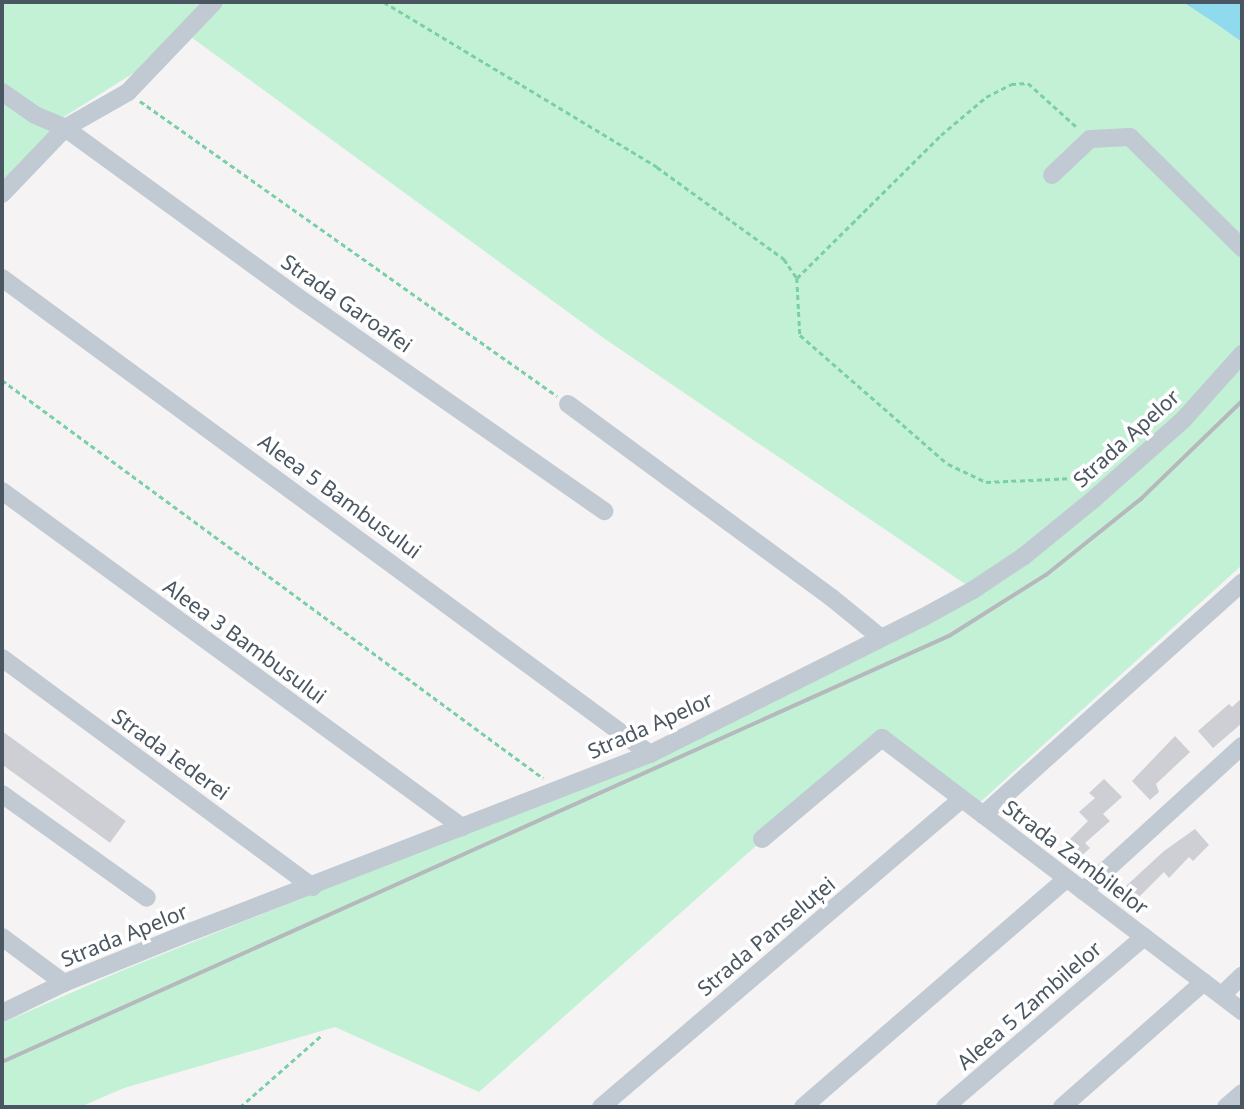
<!DOCTYPE html>
<html>
<head>
<meta charset="utf-8">
<style>
	body { margin:0 }
	#map { position:relative; width:1244px; height:1109px; overflow:hidden; background:#f5f3f3; font-family:"Noto Sans",sans-serif }
	div>[style] { position:absolute }
	.green>* { inset:0; background:#c3f1d5 }
	.water>* { inset:0; background:#90daee }
	.building>* { inset:0; background:#cdcfd5; transform-origin:0 0 }
	.path>* { height:2.5px; margin-top:-1.25px; transform-origin:0; background:repeating-linear-gradient(90deg,#7ad0a6 0 5px,transparent 0 8.5px) }
	.minor>* { height:18px; margin:-9px; padding:0 9px; transform-origin:9px; border-radius:9px; background:#c1cad2 }
	.rail>* { height:3.5px; margin:-1.75px; padding:0 1.75px; transform-origin:1.75px; border-radius:1.75px; background:#b5b8bd }
	span { translate:-50% -50%; white-space:nowrap; text-align:center; line-height:1.15; -webkit-text-stroke:7px #fff; paint-order:stroke }
	.street-label { font-size:21px; color:#4a5661 }
	.frame { position:absolute; inset:0; border:4px solid #4a5661; pointer-events:none }
</style>
</head>
<body>
<div id="map">
	<div class="green">
		<i style="clip-path:polygon(2px 2px,1242px 2px,1242px 565px,978px 804px,875px 740px,479px 1092px,335px 1027px,124px 1088px,80px 1107px,2px 1107px,2px 1023px,121px 971px,694px 740px,977px 592px,605px 339px,191px 37px,62px 118px,2px 187px)"></i>
	</div>
	<div class="water">
		<i style="clip-path:polygon(1183px 2px,1242px 3px,1242px 42px,1218px 25px)"></i>
	</div>
	<div class="building">
		<i style="clip-path:polygon(1242px 698px,1242px 723px,1213px 748px,1198px 731px,1229px 704px,1232px 707px)"></i>
		<i style="left:2px;top:731px;width:153px;height:27px;rotate:36deg"></i>
		<i style="clip-path:polygon(1175px 736px,1190px 752px,1156px 784px,1159px 792px,1150px 800px,1132px 781px)"></i>
		<i style="clip-path:polygon(1104px 779px,1122px 797px,1103px 814px,1110px 821px,1085px 843px,1090px 848px,1078px 859px,1064px 845px,1088px 821px,1079px 812px,1095px 798px,1089px 793px)"></i>
		<i style="clip-path:polygon(1195px 829px,1209px 845px,1193px 861px,1189px 857px,1169px 878px,1164px 872px,1138px 898px,1126px 886px,1164px 851px)"></i>
	</div>
	<div class="path">
		<i style="left:384px;top:2px;width:319px;rotate:31.1deg"></i>
		<i style="left:657px;top:167px;width:157px;rotate:35.9deg"></i>
		<i style="left:784px;top:259px;width:23px;rotate:56deg"></i>
		<i style="left:797px;top:278px;width:57px;rotate:87deg"></i>
		<i style="left:800px;top:335px;width:196px;rotate:41.1deg"></i>
		<i style="left:948px;top:464px;width:42px;rotate:25.3deg"></i>
		<i style="left:986px;top:482px;width:109px;rotate:-2.6deg"></i>
		<i style="left:140px;top:101px;width:511px;rotate:35.28deg"></i>
		<i style="left:797px;top:278px;width:203px;rotate:-44.8deg"></i>
		<i style="left:941px;top:135px;width:59px;rotate:-40.2deg"></i>
		<i style="left:986px;top:97px;width:28px;rotate:-27deg"></i>
		<i style="left:1011px;top:84px;width:17px;rotate:-3deg"></i>
		<i style="left:1028px;top:83px;width:67px;rotate:42deg"></i>
		<i style="left:2px;top:380px;width:672px;rotate:36.34deg"></i>
		<i style="left:240px;top:1107px;width:109px;rotate:-41.3deg"></i>
	</div>
	<div class="minor">
		<i style="left:2px;top:92px;width:40px;rotate:34.9deg"></i>
		<i style="left:35px;top:115px;width:33px;rotate:23deg"></i>
		<i style="left:65px;top:128px;width:286px;rotate:36deg"></i>
		<i style="left:296px;top:296px;width:376px;rotate:34.9deg"></i>
		<i style="left:1052px;top:175px;width:52px;rotate:-43.5deg"></i>
		<i style="left:1090px;top:139px;width:40px;rotate:-2.9deg"></i>
		<i style="left:1130px;top:137px;width:158px;rotate:44.7deg"></i>
		<i style="left:2px;top:194px;width:91px;rotate:-46.3deg"></i>
		<i style="left:65px;top:128px;width:73px;rotate:-29.7deg"></i>
		<i style="left:128px;top:92px;width:124px;rotate:-46.3deg"></i>
		<i style="left:2px;top:278px;width:804px;rotate:36.3deg"></i>
		<i style="left:568px;top:404px;width:328px;rotate:36.3deg"></i>
		<i style="left:832px;top:598px;width:63px;rotate:39.2deg"></i>
		<i style="left:2px;top:491px;width:570px;rotate:36.15deg"></i>
		<i style="left:2px;top:658px;width:386px;rotate:36.4deg"></i>
		<i style="left:2px;top:794px;width:178px;rotate:35.6deg"></i>
		<i style="left:983px;top:815px;width:348px;rotate:-41.9deg"></i>
		<i style="left:762px;top:839px;width:157px;rotate:-40.1deg"></i>
		<i style="left:882px;top:738px;width:452px;rotate:37.2deg"></i>
		<i style="left:1083px;top:891px;width:215px;rotate:-42.4deg"></i>
		<i style="left:2px;top:937px;width:77px;rotate:36.6deg"></i>
		<i style="left:1222px;top:995px;width:28px;rotate:-44deg"></i>
		<i style="left:2px;top:1013px;width:69px;rotate:-25.8deg"></i>
		<i style="left:64px;top:983px;width:139px;rotate:-22deg"></i>
		<i style="left:193px;top:931px;width:490px;rotate:-21.2deg"></i>
		<i style="left:650px;top:754px;width:304px;rotate:-26.6deg"></i>
		<i style="left:922px;top:618px;width:58px;rotate:-28.8deg"></i>
		<i style="left:973px;top:590px;width:61px;rotate:-33.7deg"></i>
		<i style="left:1024px;top:556px;width:92px;rotate:-39.2deg"></i>
		<i style="left:1095px;top:498px;width:118px;rotate:-41.6deg"></i>
		<i style="left:1183px;top:420px;width:89px;rotate:-48.2deg"></i>
		<i style="left:601px;top:1107px;width:473px;rotate:-40.5deg"></i>
		<i style="left:803px;top:1107px;width:349px;rotate:-40.9deg"></i>
		<i style="left:945px;top:1107px;width:262px;rotate:-40.5deg"></i>
		<i style="left:1062px;top:1107px;width:189px;rotate:-41.4deg"></i>
		<i style="left:1226px;top:1107px;width:21px;rotate:-41deg"></i>
	</div>
	<div class="rail">
		<i style="left:2px;top:1062px;width:1038px;rotate:-24.22deg"></i>
		<i style="left:949px;top:636px;width:115px;rotate:-32.2deg"></i>
		<i style="left:1046px;top:575px;width:122px;rotate:-38.7deg"></i>
		<i style="left:1141px;top:499px;width:141px;rotate:-44.1deg"></i>
	</div>
	<div class="street-label">
		<span style="left:347px;top:303px;rotate:35deg">Strada Garoafei</span>
		<span style="left:1126px;top:438px;rotate:-42deg">Strada Apelor</span>
		<span style="left:340px;top:496px;rotate:36deg">Aleea 5 Bambusului</span>
		<span style="left:245px;top:641px;rotate:36deg">Aleea 3 Bambusului</span>
		<span style="left:650px;top:725px;rotate:-24deg">Strada Apelor</span>
		<span style="left:171px;top:754px;rotate:36deg">Strada Iederei</span>
		<span style="left:1076px;top:857px;rotate:37deg">Strada Zambilelor</span>
		<span style="left:124px;top:935px;rotate:-22deg">Strada Apelor</span>
		<span style="left:766px;top:936px;rotate:-40deg">Strada Panseluței</span>
		<span style="left:1029px;top:1005px;rotate:-41deg">Aleea 5 Zambilelor</span>
	</div>
	<div class="frame"></div>
</div>
</body>
</html>
